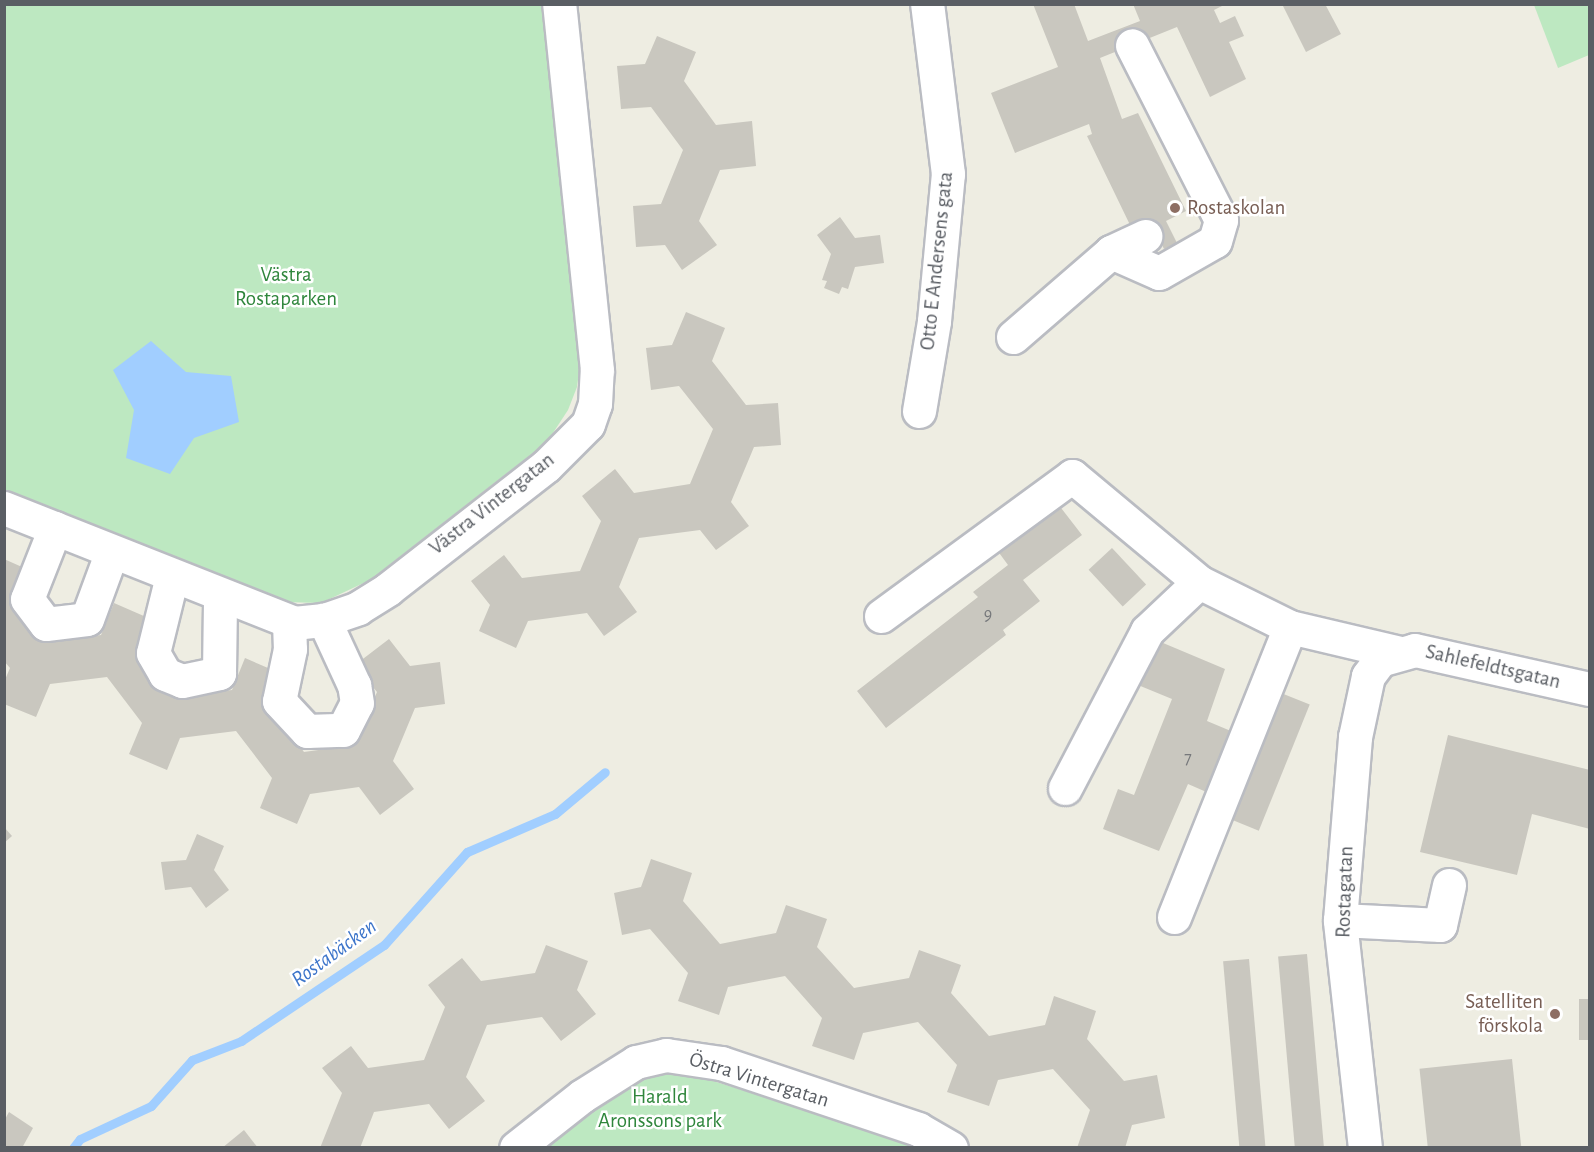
<!DOCTYPE html>
<html>
<head>
<meta charset="utf-8">
<style>
	body { margin:0 }
	#map { position:relative; width:1594px; height:1152px; overflow:hidden; background:#eeede2; font-family:"Alegreya Sans",sans-serif }
	div>[style] { position:absolute }
	.green>* { inset:0; background:#bde8c1 }
	.water>* { inset:0; background:#a1ceff }
	.stream>* { height:9px; margin:-4.5px; padding:0 4.5px; transform-origin:4.5px; border-radius:4.5px; background:#a1ceff }
	.building>* { inset:0; background:#c9c7bf; transform-origin:0 0 }
	.roads { filter:drop-shadow(2px 0 #babcc2) drop-shadow(-2px 0 #babcc2) drop-shadow(0 2px #babcc2) drop-shadow(0 -2px #babcc2) }
	.minor>* { height:33px; margin:-16.5px; padding:0 16.5px; transform-origin:16.5px; border-radius:16.5px; background:#fff }
	.dots>* { width:16px; height:16px; translate:-50% -50%; box-sizing:border-box; border:3px solid #fff; border-radius:50% }
	span { translate:-50% -50%; white-space:nowrap; text-align:center; line-height:1.15; -webkit-text-stroke:5px #fff; paint-order:stroke }
	.number-label { font-size:18px; color:#76787b }
	.number-label span { -webkit-text-stroke-width:0 }
	.education-label { font-size:21px; color:#785e54 }
	.left { translate:0 -50%; text-align:left }
	.right { translate:-100% -50%; text-align:right }
	.street-label { font-size:21px; color:#5a5e64 }
	.park-label { font-size:21px; color:#2f863c }
	.water-label { font-size:22px; color:#3d75ca; font-style:italic }
	.frame { position:absolute; inset:0; border:6px solid #5a5e64; pointer-events:none }
</style>
</head>
<body>
<div id="map">
	<div class="green">
		<i style="clip-path:polygon(4px 5px,544px 5px,581px 357px,577px 387px,568px 410px,547px 442px,370px 580px,321px 603px,283px 602px,5px 495px)"></i>
		<i style="clip-path:polygon(1534px 5px,1589px 5px,1589px 55px,1558px 68px)"></i>
		<i style="clip-path:polygon(674px 1069px,914px 1143px,922px 1148px,535px 1148px,637px 1072px)"></i>
	</div>
	<div class="water">
		<i style="clip-path:polygon(151px 341px,186px 372px,231px 376px,239px 422px,194px 438px,170px 474px,126px 458px,134px 410px,113px 370px)"></i>
	</div>
	<div class="stream">
		<i style="left:73px;top:1148px;width:11px;rotate:-52deg"></i>
		<i style="left:80px;top:1139px;width:78px;rotate:-24.9deg"></i>
		<i style="left:151px;top:1106px;width:62px;rotate:-48.3deg"></i>
		<i style="left:192px;top:1060px;width:53px;rotate:-21.2deg"></i>
		<i style="left:241px;top:1041px;width:172px;rotate:-33.9deg"></i>
		<i style="left:384px;top:945px;width:125px;rotate:-48.3deg"></i>
		<i style="left:467px;top:852px;width:96px;rotate:-23.4deg"></i>
		<i style="left:555px;top:814px;width:65px;rotate:-40deg"></i>
	</div>
	<div class="building">
		<i style="clip-path:polygon(1033px 4px,1074px 4px,1088px 41px,1140px 21px,1133px 4px,1226px 4px,1214px 10px,1220px 23px,1235px 16px,1244px 36px,1229px 42px,1246px 79px,1210px 97px,1177px 27px,1100px 58px,1122px 119px,1138px 113px,1186px 211px,1166px 221px,1177px 243px,1164px 249px,1149px 218px,1131px 227px,1087px 136px,1092px 134px,1089px 124px,1015px 153px,991px 93px,1058px 67px)"></i>
		<i style="clip-path:polygon(1282px 4px,1325px 4px,1341px 34px,1306px 52px)"></i>
		<i style="clip-path:polygon(657px 36px,696px 52px,684px 81px,716px 125px,752px 121px,756px 166px,720px 170px,699px 221px,717px 245px,682px 270px,665px 245px,636px 247px,633px 206px,661px 204px,683px 150px,651px 107px,621px 109px,617px 66px,645px 64px)"></i>
		<i style="clip-path:polygon(840px 217px,855px 238px,880px 235px,884px 263px,855px 267px,848px 289px,842px 287px,839px 294px,824px 288px,827px 281px,822px 280px,831px 254px,817px 235px)"></i>
		<i style="clip-path:polygon(686px 312px,725px 328px,712px 361px,746px 405px,778px 403px,781px 445px,754px 447px,731px 502px,749px 526px,716px 550px,700px 530px,639px 538px,619px 587px,637px 612px,604px 636px,587px 613px,528px 621px,516px 648px,479px 631px,490px 605px,471px 581px,504px 555px,522px 578px,580px 571px,601px 521px,582px 496px,615px 469px,634px 493px,690px 484px,713px 429px,679px 386px,651px 390px,646px 348px,672px 345px)"></i>
		<i style="clip-path:polygon(1058px 504px,1082px 535px,1023px 580px,1040px 601px,1003px 630px,1006px 635px,886px 728px,857px 691px,978px 597px,973px 592px,1008px 565px,997px 550px)"></i>
		<i style="left:1112px;top:548px;width:50px;height:32px;rotate:47deg"></i>
		<i style="clip-path:polygon(4px 559px,22px 567px,10px 597px,44px 642px,101px 635px,114px 603px,153px 620px,140px 651px,175px 697px,232px 690px,245px 658px,282px 674px,269px 705px,304px 752px,354px 745px,377px 692px,355px 665px,389px 639px,410px 666px,440px 662px,445px 704px,415px 708px,393px 761px,414px 789px,380px 815px,359px 787px,310px 794px,297px 824px,260px 808px,272px 778px,236px 731px,180px 738px,167px 770px,129px 754px,142px 723px,107px 677px,50px 684px,36px 717px,4px 704px,4px 682px,10px 668px,4px 661px)"></i>
		<i style="clip-path:polygon(1156px 640px,1225px 669px,1207px 721px,1238px 734px,1211px 794px,1188px 784px,1159px 851px,1103px 829px,1118px 789px,1134px 795px,1172px 699px,1138px 685px)"></i>
		<i style="left:1281px;top:693px;width:31px;height:136px;rotate:22deg"></i>
		<i style="clip-path:polygon(1448px 735px,1590px 770px,1590px 829px,1532px 814px,1517px 875px,1420px 852px)"></i>
		<i style="clip-path:polygon(4px 827px,12px 836px,4px 843px)"></i>
		<i style="clip-path:polygon(197px 834px,224px 846px,214px 870px,229px 890px,206px 908px,191px 887px,165px 890px,161px 862px,186px 860px)"></i>
		<i style="clip-path:polygon(651px 859px,692px 873px,683px 901px,720px 944px,776px 933px,786px 905px,827px 919px,817px 947px,854px 988px,909px 978px,919px 950px,961px 965px,951px 993px,989px 1036px,1045px 1025px,1054px 996px,1096px 1011px,1087px 1039px,1124px 1081px,1157px 1075px,1165px 1118px,1132px 1125px,1125px 1148px,1077px 1148px,1090px 1110px,1053px 1069px,998px 1080px,989px 1106px,947px 1092px,957px 1065px,918px 1022px,863px 1033px,854px 1060px,812px 1046px,822px 1018px,785px 976px,728px 987px,719px 1015px,678px 1001px,688px 973px,650px 929px,622px 935px,614px 893px,641px 887px)"></i>
		<i style="clip-path:polygon(546px 945px,588px 961px,577px 990px,596px 1014px,561px 1041px,542px 1017px,487px 1025px,466px 1077px,485px 1101px,449px 1129px,429px 1104px,374px 1112px,360px 1148px,320px 1148px,342px 1093px,322px 1068px,351px 1046px,368px 1068px,424px 1060px,445px 1007px,428px 985px,462px 958px,481px 981px,535px 973px)"></i>
		<i style="left:1307px;top:954px;width:195px;height:29px;rotate:85deg"></i>
		<i style="left:1249px;top:959px;width:190px;height:26px;rotate:85deg"></i>
		<i style="left:1579px;top:999px;width:11px;height:41px"></i>
		<i style="left:1512px;top:1059px;width:89px;height:93px;rotate:84deg"></i>
		<i style="clip-path:polygon(9px 1112px,33px 1128px,22px 1148px,4px 1148px,4px 1121px)"></i>
		<i style="clip-path:polygon(244px 1130px,258px 1148px,222px 1148px)"></i>
	</div>
	<div class="roads">
		<div class="minor">
			<i style="left:1111px;top:252px;width:52px;rotate:23.6deg"></i>
			<i style="left:1159px;top:273px;width:64px;rotate:-29.7deg"></i>
			<i style="left:1215px;top:241px;width:22px;rotate:-74deg"></i>
			<i style="left:1221px;top:220px;width:196px;rotate:-117deg"></i>
			<i style="left:1013px;top:337px;width:130px;rotate:-40.9deg"></i>
			<i style="left:1111px;top:252px;width:38px;rotate:-25deg"></i>
			<i style="left:919px;top:411px;width:91px;rotate:-80.5deg"></i>
			<i style="left:934px;top:321px;width:148px;rotate:-84.6deg"></i>
			<i style="left:948px;top:174px;width:171px;rotate:-97deg"></i>
			<i style="left:4px;top:508px;width:312px;rotate:21.6deg"></i>
			<i style="left:294px;top:623px;width:30px;rotate:-6deg"></i>
			<i style="left:324px;top:620px;width:36px;rotate:-19deg"></i>
			<i style="left:358px;top:608px;width:36px;rotate:-32deg"></i>
			<i style="left:388px;top:589px;width:200px;rotate:-37.9deg"></i>
			<i style="left:546px;top:466px;width:59px;rotate:-45deg"></i>
			<i style="left:588px;top:424px;width:21px;rotate:-71deg"></i>
			<i style="left:595px;top:404px;width:34px;rotate:-87deg"></i>
			<i style="left:597px;top:370px;width:368px;rotate:-95.9deg"></i>
			<i style="left:55px;top:528px;width:76px;rotate:111.5deg"></i>
			<i style="left:27px;top:599px;width:31px;rotate:53deg"></i>
			<i style="left:46px;top:624px;width:41px;rotate:-7deg"></i>
			<i style="left:87px;top:619px;width:72px;rotate:-69.8deg"></i>
			<i style="left:172px;top:576px;width:79px;rotate:103.9deg"></i>
			<i style="left:153px;top:653px;width:24px;rotate:60deg"></i>
			<i style="left:165px;top:674px;width:18px;rotate:22deg"></i>
			<i style="left:182px;top:681px;width:38px;rotate:-12deg"></i>
			<i style="left:219px;top:673px;width:76px;rotate:-89.2deg"></i>
			<i style="left:881px;top:616px;width:237px;rotate:-36.2deg"></i>
			<i style="left:1072px;top:476px;width:165px;rotate:39.8deg"></i>
			<i style="left:1199px;top:582px;width:102px;rotate:26.3deg"></i>
			<i style="left:1290px;top:627px;width:109px;rotate:13.3deg"></i>
			<i style="left:289px;top:622px;width:27px;rotate:88deg"></i>
			<i style="left:290px;top:649px;width:53px;rotate:101.9deg"></i>
			<i style="left:279px;top:701px;width:41px;rotate:47deg"></i>
			<i style="left:307px;top:731px;width:36px;rotate:-2deg"></i>
			<i style="left:343px;top:730px;width:30px;rotate:-63deg"></i>
			<i style="left:357px;top:703px;width:18px;rotate:-99deg"></i>
			<i style="left:354px;top:685px;width:72px;rotate:-114.8deg"></i>
			<i style="left:1065px;top:788px;width:177px;rotate:-62.4deg"></i>
			<i style="left:1147px;top:631px;width:71px;rotate:-43.3deg"></i>
			<i style="left:1174px;top:917px;width:312px;rotate:-68.2deg"></i>
			<i style="left:1340px;top:920px;width:100px;rotate:2.9deg"></i>
			<i style="left:1440px;top:925px;width:41px;rotate:-77.3deg"></i>
			<i style="left:516px;top:1148px;width:84px;rotate:-38.2deg"></i>
			<i style="left:582px;top:1096px;width:64px;rotate:-32.2deg"></i>
			<i style="left:636px;top:1062px;width:31px;rotate:-13deg"></i>
			<i style="left:666px;top:1055px;width:56px;rotate:8.3deg"></i>
			<i style="left:721px;top:1063px;width:208px;rotate:18.5deg"></i>
			<i style="left:918px;top:1129px;width:38px;rotate:30deg"></i>
			<i style="left:1365px;top:1148px;width:229px;rotate:-96.3deg"></i>
			<i style="left:1340px;top:920px;width:184px;rotate:-85.3deg"></i>
			<i style="left:1355px;top:737px;width:62px;rotate:-78deg"></i>
			<i style="left:1368px;top:676px;width:20px;rotate:-53deg"></i>
			<i style="left:1380px;top:660px;width:36px;rotate:-16deg"></i>
			<i style="left:1415px;top:650px;width:179px;rotate:12.6deg"></i>
		</div>
	</div>
	<div class="dots">
		<i style="left:1175px;top:208px;background:#8d6e63"></i>
		<i style="left:1555px;top:1014px;background:#8d6e63"></i>
	</div>
	<div class="number-label">
		<span style="left:988px;top:615px">9</span>
		<span style="left:1188px;top:759px">7</span>
	</div>
	<div class="education-label">
		<span class="left" style="left:1187px;top:208px">Rostaskolan</span>
		<span class="right" style="left:1543px;top:1014px">Satelliten<br>förskola</span>
	</div>
	<div class="street-label">
		<span style="left:937px;top:261px;rotate:-84deg">Otto E Andersens gata</span>
		<span style="left:492px;top:504px;rotate:-38deg">Västra Vintergatan</span>
		<span style="left:1493px;top:667px;rotate:13deg">Sahlefeldtsgatan</span>
		<span style="left:1345px;top:892px;rotate:-88deg">Rostagatan</span>
		<span style="left:759px;top:1080px;rotate:17deg">Östra Vintergatan</span>
	</div>
	<div class="park-label">
		<span style="left:286px;top:287px">Västra<br>Rostaparken</span>
		<span style="left:660px;top:1109px">Harald<br>Aronssons park</span>
	</div>
	<div class="water-label">
		<span style="left:334px;top:953px;rotate:-36deg">Rostabäcken</span>
	</div>
	<div class="frame"></div>
</div>
</body>
</html>
